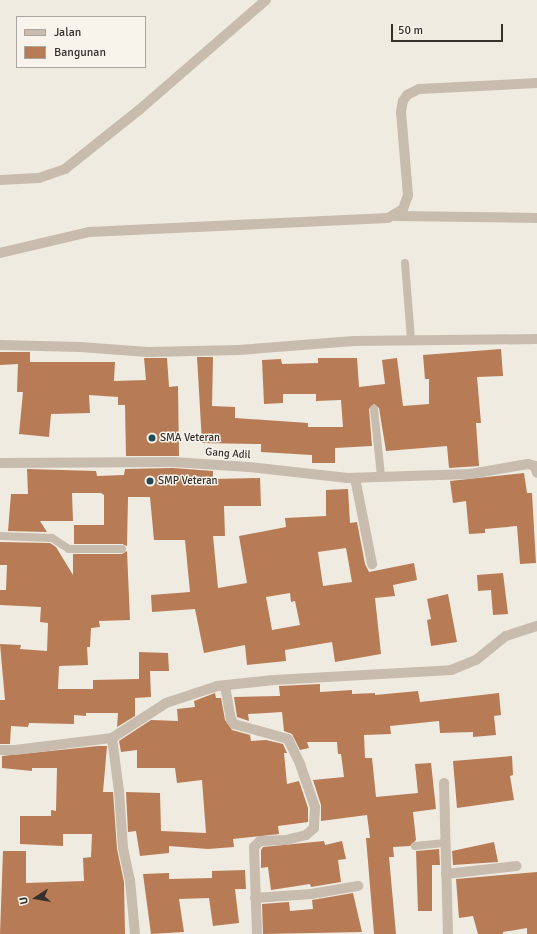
<!DOCTYPE html>
<html>
<head>
<meta charset="utf-8">
<style>
	body { margin:0 }
	#map { position:relative; width:537px; height:934px; overflow:hidden; background:#f0ebe0; font-family:Signika,sans-serif }
	div>[style] { position:absolute }
	.building>* { inset:0; background:#b77b56 }
	.lane>* { height:8px; margin:-4px; padding:0 4px; transform-origin:4px; border-radius:4px; background:#c7bcad }
	.street>* { height:10px; margin:-5px; padding:0 5px; transform-origin:5px; border-radius:5px; background:#c7bcad }
	.dots>* { width:11px; height:11px; translate:-50% -50%; box-sizing:border-box; border:2px solid #f8f4ec; border-radius:50% }
	span { translate:-50% -50%; white-space:nowrap; text-align:center; line-height:1.15; -webkit-text-stroke:3px #f8f4ec; paint-order:stroke }
	.poi-label { font-size:11px; color:#36302b }
	.left { translate:0 -50%; text-align:left }
	.street-label { font-size:11px; color:#36302b }
	.legend { position:absolute; left:16px; top:16px; width:130px; height:52px; box-sizing:border-box; background:#f8f4ec; border:1px solid #aaa69f; margin:0; padding:5px 7px; list-style:none; font-size:12px; color:#36302b }
	.legend li { display:flex; align-items:center; gap:8px; height:20px }
	.legend b { width:20px; border:1px solid #aaa69f }
	.north { position:absolute; left:16px; top:878px; width:40px; height:40px; -webkit-text-stroke:3px #f8f4ec; paint-order:stroke; rotate:258deg; font-size:11px; font-weight:700; line-height:16px; text-align:center; color:#36302b }
	.north::after { content:''; display:block; margin:auto; width:14px; height:18px; background:#36302b; clip-path:polygon(50% 0,100% 100%,50% 72%,0 100%) }
	.scale { position:absolute; left:391px; top:24px; width:112px; height:18px; box-sizing:border-box; border:2px solid #36302b; border-top:0; padding-left:5px; font-size:12px; line-height:14px; white-space:nowrap; color:#36302b; -webkit-text-stroke:3px #f8f4ec; paint-order:stroke }
</style>
</head>
<body>
<div id="map">
	<div class="building">
		<i style="clip-path:polygon(501px 349px,503px 376px,477px 377px,481px 423px,476px 423px,479px 466px,449px 468px,447px 446px,386px 451px,379px 408px,374px 404px,369px 409px,372px 446px,335px 448px,335px 463px,312px 463px,312px 455px,261px 452px,261px 444px,202px 443px,197px 357px,213px 357px,212px 406px,235px 407px,235px 418px,308px 423px,308px 427px,343px 427px,341px 400px,316px 401px,316px 394px,283px 394px,283px 403px,264px 404px,262px 360px,281px 359px,282px 364px,318px 363px,318px 358px,357px 358px,359px 387px,385px 384px,382px 360px,397px 358px,403px 406px,429px 404px,429px 379px,425px 379px,423px 355px)"></i>
		<i style="clip-path:polygon(0 352px,30px 352px,30px 362px,115px 362px,114px 381px,146px 380px,144px 358px,167px 358px,169px 387px,178px 386px,179px 456px,126px 456px,125px 405px,118px 405px,118px 397px,89px 395px,90px 413px,51px 414px,49px 437px,19px 434px,23px 392px,17px 392px,18px 364px,0 365px)"></i>
		<i style="clip-path:polygon(evenodd,173px 468px,213px 471px,213px 479px,260px 478px,261px 506px,224px 506px,225px 536px,213px 536px,218px 588px,247px 583px,239px 536px,286px 527px,285px 518px,326px 516px,326px 490px,348px 489px,350px 523px,357px 522px,365px 564px,369px 572px,414px 563px,417px 580px,393px 585px,395px 596px,375px 598px,381px 654px,335px 662px,332px 642px,285px 650px,286px 661px,247px 665px,245px 645px,204px 653px,195px 609px,152px 612px,151px 595px,190px 592px,185px 540px,154px 540px,150px 497px,128px 497px,127px 546px,122px 544px,74px 544px,74px 525px,104px 525px,104px 495px,101px 493px,72px 493px,73px 521px,40px 521px,47px 532px,8px 531px,11px 494px,28px 494px,27px 469px,96px 471px,97px 476px,124px 475px,125px 469px,173px 468px,346px 548px,352px 582px,323px 586px,318px 552px,346px 548px,173px 468px,290px 593px,291px 602px,295px 601px,300px 625px,272px 630px,266px 597px,290px 593px)"></i>
		<i style="clip-path:polygon(524px 473px,527px 493px,532px 493px,536px 563px,520px 564px,517px 526px,485px 529px,485px 533px,469px 534px,466px 501px,453px 503px,450px 481px)"></i>
		<i style="clip-path:polygon(0 542px,50px 543px,56px 547px,73px 575px,73px 554px,122px 554px,127px 551px,130px 620px,99px 621px,100px 627px,91px 628px,90px 647px,87px 647px,88px 665px,59px 666px,58px 689px,93px 689px,93px 680px,139px 679px,139px 652px,168px 653px,169px 671px,150px 671px,151px 697px,135px 698px,135px 716px,117px 727px,118px 713px,86px 713px,86px 716px,74px 715px,74px 724px,29px 723px,28px 727px,11px 726px,10px 744px,0 744px,0 700px,5px 700px,0 644px,21px 645px,20px 649px,47px 651px,48px 623px,40px 622px,41px 607px,0 605px,0 590px,6px 590px,7px 565px,0 565px)"></i>
		<i style="clip-path:polygon(503px 573px,508px 614px,493px 615px,491px 590px,478px 591px,477px 575px)"></i>
		<i style="clip-path:polygon(448px 594px,457px 642px,431px 646px,427px 620px,431px 619px,427px 599px)"></i>
		<i style="clip-path:polygon(320px 684px,320px 692px,352px 690px,352px 694px,375px 693px,375px 695px,418px 691px,420px 702px,499px 693px,501px 715px,494px 716px,496px 735px,473px 737px,473px 732px,440px 733px,439px 721px,390px 726px,391px 734px,364px 735px,365px 758px,372px 758px,376px 797px,418px 793px,415px 764px,431px 763px,436px 809px,413px 812px,416px 840px,410px 846px,393px 847px,394px 857px,389px 857px,396px 934px,374px 934px,366px 838px,370px 838px,367px 815px,321px 821px,321px 805px,313px 780px,344px 777px,341px 754px,338px 754px,337px 742px,307px 742px,309px 748px,300px 750px,292px 734px,284px 731px,282px 712px,248px 714px,249px 721px,237px 717px,234px 697px,280px 696px,279px 686px)"></i>
		<i style="clip-path:polygon(215px 693px,216px 698px,221px 698px,225px 720px,232px 730px,250px 735px,251px 741px,266px 740px,283px 744px,287px 753px,284px 753px,287px 784px,299px 781px,308px 808px,308px 822px,278px 826px,279px 834px,233px 839px,234px 847px,208px 849px,169px 846px,169px 853px,140px 856px,136px 831px,128px 832px,126px 792px,160px 793px,161px 831px,206px 833px,202px 780px,177px 783px,175px 768px,137px 768px,137px 750px,121px 752px,119px 741px,151px 720px,178px 721px,177px 709px,195px 707px,194px 701px)"></i>
		<i style="clip-path:polygon(98px 746px,107px 746px,103px 792px,113px 792px,117px 849px,124px 882px,125px 934px,0 934px,3px 851px,26px 851px,26px 883px,84px 881px,83px 858px,91px 857px,92px 834px,63px 834px,63px 846px,20px 844px,20px 816px,51px 816px,51px 810px,56px 811px,57px 768px,32px 768px,32px 771px,2px 768px,2px 756px)"></i>
		<i style="clip-path:polygon(512px 756px,513px 775px,510px 776px,514px 800px,457px 808px,453px 761px)"></i>
		<i style="clip-path:polygon(324px 841px,325px 845px,342px 841px,346px 859px,338px 860px,341px 882px,311px 887px,310px 884px,271px 890px,268px 867px,261px 868px,261px 850px,263px 847px)"></i>
		<i style="clip-path:polygon(494px 842px,498px 862px,453px 865px,452px 851px)"></i>
		<i style="clip-path:polygon(439px 849px,440px 865px,432px 865px,432px 911px,418px 911px,416px 851px)"></i>
		<i style="clip-path:polygon(245px 870px,246px 889px,235px 889px,239px 923px,213px 926px,209px 898px,179px 899px,184px 932px,151px 934px,143px 874px,169px 873px,169px 879px,212px 878px,212px 871px)"></i>
		<i style="clip-path:polygon(537px 872px,537px 934px,527px 934px,527px 928px,503px 932px,503px 934px,478px 934px,473px 916px,459px 918px,456px 879px)"></i>
		<i style="clip-path:polygon(353px 893px,362px 932px,263px 934px,262px 904px,289px 902px,290px 911px,313px 909px,312px 900px)"></i>
	</div>
	<div class="lane">
		<i style="left:405px;top:263px;width:77px;rotate:85.5deg"></i>
		<i style="left:374px;top:409px;width:67px;rotate:84deg"></i>
		<i style="left:0;top:536px;width:52px;rotate:2.2deg"></i>
		<i style="left:52px;top:538px;width:20px;rotate:33deg"></i>
		<i style="left:69px;top:549px;width:53px"></i>
		<i style="left:415px;top:846px;width:30px;rotate:-6deg"></i>
	</div>
	<div class="street">
		<i style="left:0;top:180px;width:39px;rotate:-3deg"></i>
		<i style="left:39px;top:178px;width:28px;rotate:-19deg"></i>
		<i style="left:65px;top:169px;width:95px;rotate:-38.6deg"></i>
		<i style="left:139px;top:110px;width:168px;rotate:-40.9deg"></i>
		<i style="left:395px;top:216px;width:142px;rotate:0.8deg"></i>
		<i style="left:0;top:253px;width:91px;rotate:-13.3deg"></i>
		<i style="left:89px;top:232px;width:299px;rotate:-2.7deg"></i>
		<i style="left:388px;top:218px;width:17px;rotate:-31deg"></i>
		<i style="left:403px;top:209px;width:15px;rotate:-70deg"></i>
		<i style="left:408px;top:195px;width:83px;rotate:-94.8deg"></i>
		<i style="left:401px;top:112px;width:11px;rotate:-80deg"></i>
		<i style="left:403px;top:101px;width:7px;rotate:-56deg"></i>
		<i style="left:407px;top:95px;width:13px;rotate:-27deg"></i>
		<i style="left:419px;top:89px;width:118px;rotate:-2.9deg"></i>
		<i style="left:0;top:345px;width:80px;rotate:1.4deg"></i>
		<i style="left:80px;top:347px;width:68px;rotate:4.2deg"></i>
		<i style="left:148px;top:352px;width:91px;rotate:-1.3deg"></i>
		<i style="left:239px;top:350px;width:115px;rotate:-4.5deg"></i>
		<i style="left:354px;top:341px;width:183px;rotate:-0.6deg"></i>
		<i style="left:0;top:463px;width:173px;rotate:-0.3deg"></i>
		<i style="left:173px;top:462px;width:76px;rotate:3.8deg"></i>
		<i style="left:249px;top:467px;width:99px;rotate:6.4deg"></i>
		<i style="left:347px;top:478px;width:123px;rotate:-1.9deg"></i>
		<i style="left:470px;top:474px;width:59px;rotate:-9.8deg"></i>
		<i style="left:528px;top:464px;width:7px;rotate:16deg"></i>
		<i style="left:535px;top:466px;width:7px;rotate:74deg"></i>
		<i style="left:355px;top:478px;width:88px;rotate:78.8deg"></i>
		<i style="left:225px;top:686px;width:34px;rotate:80deg"></i>
		<i style="left:231px;top:719px;width:6px;rotate:59deg"></i>
		<i style="left:234px;top:724px;width:56px;rotate:15.5deg"></i>
		<i style="left:288px;top:739px;width:28px;rotate:64deg"></i>
		<i style="left:300px;top:764px;width:46px;rotate:70.8deg"></i>
		<i style="left:315px;top:807px;width:21px;rotate:93deg"></i>
		<i style="left:314px;top:828px;width:11px;rotate:139deg"></i>
		<i style="left:306px;top:835px;width:21px;rotate:166deg"></i>
		<i style="left:286px;top:840px;width:26px;rotate:178deg"></i>
		<i style="left:260px;top:841px;width:8px;rotate:135deg"></i>
		<i style="left:254px;top:847px;width:87px;rotate:88deg"></i>
		<i style="left:112px;top:738px;width:53px;rotate:82.5deg"></i>
		<i style="left:119px;top:791px;width:57px;rotate:86deg"></i>
		<i style="left:123px;top:848px;width:33px;rotate:78deg"></i>
		<i style="left:130px;top:880px;width:54px;rotate:84.7deg"></i>
		<i style="left:0;top:750px;width:15px"></i>
		<i style="left:15px;top:750px;width:98px;rotate:-7.1deg"></i>
		<i style="left:112px;top:738px;width:64px;rotate:-32.9deg"></i>
		<i style="left:166px;top:703px;width:54px;rotate:-18.4deg"></i>
		<i style="left:217px;top:686px;width:57px;rotate:-6deg"></i>
		<i style="left:274px;top:680px;width:177px;rotate:-3.2deg"></i>
		<i style="left:451px;top:670px;width:27px;rotate:-22deg"></i>
		<i style="left:476px;top:660px;width:38px;rotate:-39deg"></i>
		<i style="left:506px;top:636px;width:33px;rotate:-18deg"></i>
		<i style="left:444px;top:783px;width:151px;rotate:88.5deg"></i>
		<i style="left:446px;top:874px;width:71px;rotate:-6.4deg"></i>
		<i style="left:255px;top:898px;width:56px;rotate:-4.1deg"></i>
		<i style="left:311px;top:894px;width:48px;rotate:-9.7deg"></i>
	</div>
	<div class="dots">
		<i style="left:152px;top:438px;background:#254a53"></i>
		<i style="left:150px;top:481px;background:#254a53"></i>
	</div>
	<div class="poi-label">
		<span class="left" style="left:160px;top:438px">SMA Veteran</span>
		<span class="left" style="left:158px;top:481px">SMP Veteran</span>
	</div>
	<div class="street-label">
		<span style="left:228px;top:454px;rotate:4deg">Gang Adil</span>
	</div>
	<ul class="legend">
	<li><b style="height:5px;background:#c7bcad"></b>Jalan</li>
	<li><b style="height:11px;background:#b77b56"></b>Bangunan</li>
	</ul>
	<div class="north">U</div>
	<div class="scale">50 m</div>
</div>
</body>
</html>
